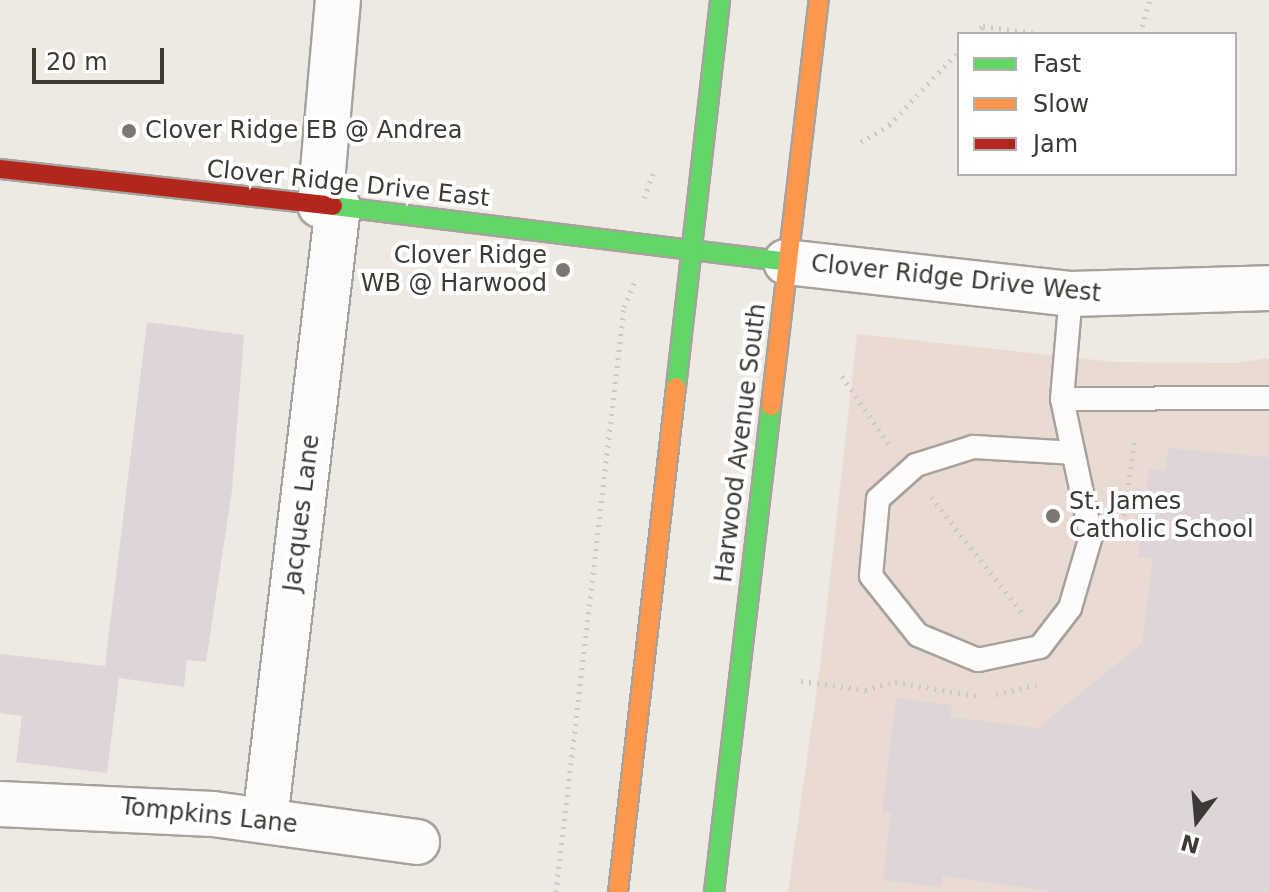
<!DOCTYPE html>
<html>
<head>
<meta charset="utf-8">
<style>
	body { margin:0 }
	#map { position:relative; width:1269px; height:892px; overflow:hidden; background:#efe9e3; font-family:"DejaVu Sans",sans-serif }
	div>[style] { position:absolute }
	.built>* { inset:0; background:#e9dbd1 }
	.building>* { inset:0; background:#ddd5d8 }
	.path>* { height:5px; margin-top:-2.5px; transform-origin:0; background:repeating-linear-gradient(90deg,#ccc9c7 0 2px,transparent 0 8px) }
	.roads { filter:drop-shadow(2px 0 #a6a29d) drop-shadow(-2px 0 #a6a29d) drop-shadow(0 2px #a6a29d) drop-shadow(0 -2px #a6a29d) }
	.lane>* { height:22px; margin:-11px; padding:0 11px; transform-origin:11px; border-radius:11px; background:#fdfcfb }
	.street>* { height:44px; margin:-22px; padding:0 22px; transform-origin:22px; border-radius:22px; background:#fdfcfb }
	.fast>* { height:18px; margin:-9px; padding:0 9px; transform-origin:9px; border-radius:9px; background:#63d668 }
	.slow>* { height:18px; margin:-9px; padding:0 9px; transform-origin:9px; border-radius:9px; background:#ff974d }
	.jam>* { height:18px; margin:-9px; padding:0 9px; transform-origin:9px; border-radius:9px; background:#b3261e }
	.dots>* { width:22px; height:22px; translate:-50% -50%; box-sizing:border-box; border:4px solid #fff; border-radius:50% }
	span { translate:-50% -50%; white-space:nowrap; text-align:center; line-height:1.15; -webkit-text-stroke:8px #fff; paint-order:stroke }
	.poi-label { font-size:24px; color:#3d3935 }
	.left { translate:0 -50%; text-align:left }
	.right { translate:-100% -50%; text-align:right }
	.street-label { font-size:24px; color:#3d3935 }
	.legend { position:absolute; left:957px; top:32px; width:280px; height:144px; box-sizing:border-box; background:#fff; border:2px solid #b1b0ae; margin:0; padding:10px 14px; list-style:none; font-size:24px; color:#3d3935 }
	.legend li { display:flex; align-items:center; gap:16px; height:40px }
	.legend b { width:40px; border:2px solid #b1b0ae }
	.north { position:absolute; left:1157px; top:780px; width:80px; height:80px; -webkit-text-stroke:6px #fff; paint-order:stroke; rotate:196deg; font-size:22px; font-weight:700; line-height:32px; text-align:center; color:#3d3935 }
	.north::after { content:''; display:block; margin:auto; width:28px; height:36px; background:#3d3935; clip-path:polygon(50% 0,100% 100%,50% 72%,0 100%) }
	.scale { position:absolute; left:32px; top:48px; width:132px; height:36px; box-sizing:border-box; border:4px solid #3d3935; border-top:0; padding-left:10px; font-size:24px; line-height:28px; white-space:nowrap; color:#3d3935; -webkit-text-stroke:6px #fff; paint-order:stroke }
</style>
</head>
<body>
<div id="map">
	<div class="built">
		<i style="clip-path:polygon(857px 334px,1114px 362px,1237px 363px,1269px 358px,1269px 892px,788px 892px,820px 668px)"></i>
	</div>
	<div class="building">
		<i style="clip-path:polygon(147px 322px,244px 335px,232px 490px,206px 662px,187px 660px,184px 687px,119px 678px,107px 773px,16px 762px,22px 716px,0 713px,0 654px,105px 666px)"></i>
		<i style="clip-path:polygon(1168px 448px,1269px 457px,1269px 892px,1057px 892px,942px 876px,941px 887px,883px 880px,891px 813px,882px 812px,896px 698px,952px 705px,950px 717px,1038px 728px,1142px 643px,1153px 559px,1138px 557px,1149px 469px,1165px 471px)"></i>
	</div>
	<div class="path">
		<i style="left:975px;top:34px;width:11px;rotate:-45deg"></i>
		<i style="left:983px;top:26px;width:59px;rotate:7.9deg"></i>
		<i style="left:1140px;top:34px;width:35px;rotate:-74deg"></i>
		<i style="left:861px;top:142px;width:33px;rotate:-31deg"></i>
		<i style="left:889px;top:125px;width:102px;rotate:-46.6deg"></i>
		<i style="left:644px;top:198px;width:30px;rotate:-70deg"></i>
		<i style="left:842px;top:376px;width:85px;rotate:55.6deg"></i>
		<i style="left:931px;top:497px;width:150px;rotate:51.8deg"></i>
		<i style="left:1124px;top:516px;width:79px;rotate:-82deg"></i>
		<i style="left:801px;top:681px;width:65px;rotate:8deg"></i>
		<i style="left:865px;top:690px;width:31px;rotate:-15deg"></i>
		<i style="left:895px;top:682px;width:84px;rotate:9.6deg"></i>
		<i style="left:996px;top:694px;width:41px;rotate:-12.7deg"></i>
		<i style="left:556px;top:892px;width:589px;rotate:-83.37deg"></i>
		<i style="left:624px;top:307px;width:26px;rotate:-67deg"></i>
	</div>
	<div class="roads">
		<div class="lane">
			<i style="left:1071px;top:294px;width:105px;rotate:94.9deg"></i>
			<i style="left:1062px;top:399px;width:140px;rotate:78deg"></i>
			<i style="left:1091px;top:536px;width:75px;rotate:106.3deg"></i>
			<i style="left:1070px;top:608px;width:49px;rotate:127.6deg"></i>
			<i style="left:1040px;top:647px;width:63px;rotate:168.2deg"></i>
			<i style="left:978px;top:660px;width:65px;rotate:-157.4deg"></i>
			<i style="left:918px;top:635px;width:75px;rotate:-128.5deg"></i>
			<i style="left:871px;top:576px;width:77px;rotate:-84.8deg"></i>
			<i style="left:878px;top:499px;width:51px;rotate:-41.8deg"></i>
			<i style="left:916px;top:465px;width:60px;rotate:-17.5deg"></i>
			<i style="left:973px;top:447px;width:100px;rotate:3.4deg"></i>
			<i style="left:1062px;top:399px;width:207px;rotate:-0.3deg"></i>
		</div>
		<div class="street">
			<i style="left:320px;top:205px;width:206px;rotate:-85deg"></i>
			<i style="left:786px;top:262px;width:287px;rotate:6.4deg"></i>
			<i style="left:1071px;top:294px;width:198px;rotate:-1.7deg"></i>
			<i style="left:0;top:804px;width:213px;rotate:2.7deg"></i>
			<i style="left:213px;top:814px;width:206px;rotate:7.8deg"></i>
			<i style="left:265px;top:820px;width:618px;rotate:-83.22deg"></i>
		</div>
		<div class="fast">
			<i style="left:333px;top:206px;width:456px;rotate:7deg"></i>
			<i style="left:676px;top:387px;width:389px;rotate:-83.5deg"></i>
			<i style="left:714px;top:892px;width:489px;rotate:-83.3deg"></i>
		</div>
		<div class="slow">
			<i style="left:771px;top:406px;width:409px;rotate:-83.3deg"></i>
			<i style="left:618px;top:892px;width:508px;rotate:-83.45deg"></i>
		</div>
		<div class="jam">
			<i style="left:0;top:169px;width:335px;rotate:6.3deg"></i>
		</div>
	</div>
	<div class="dots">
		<i style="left:129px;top:131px;background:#7b7772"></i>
		<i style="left:563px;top:270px;background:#7b7772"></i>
		<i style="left:1053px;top:516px;background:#7b7772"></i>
	</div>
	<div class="poi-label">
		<span class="left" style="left:145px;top:131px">Clover Ridge EB @ Andrea</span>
		<span class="right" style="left:547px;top:270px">Clover Ridge<br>WB @ Harwood</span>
		<span class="left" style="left:1069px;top:516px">St. James<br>Catholic School</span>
	</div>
	<div class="street-label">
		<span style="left:348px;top:184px;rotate:6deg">Clover Ridge Drive East</span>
		<span style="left:956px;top:279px;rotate:6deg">Clover Ridge Drive West</span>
		<span style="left:741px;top:443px;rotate:-83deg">Harwood Avenue South</span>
		<span style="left:302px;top:513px;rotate:-83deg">Jacques Lane</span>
		<span style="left:209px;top:816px;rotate:6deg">Tompkins Lane</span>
	</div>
	<ul class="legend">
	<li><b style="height:10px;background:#63d668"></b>Fast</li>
	<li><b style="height:10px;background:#ff974d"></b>Slow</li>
	<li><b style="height:10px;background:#b3261e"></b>Jam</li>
	</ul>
	<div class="north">N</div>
	<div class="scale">20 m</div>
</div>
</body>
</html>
